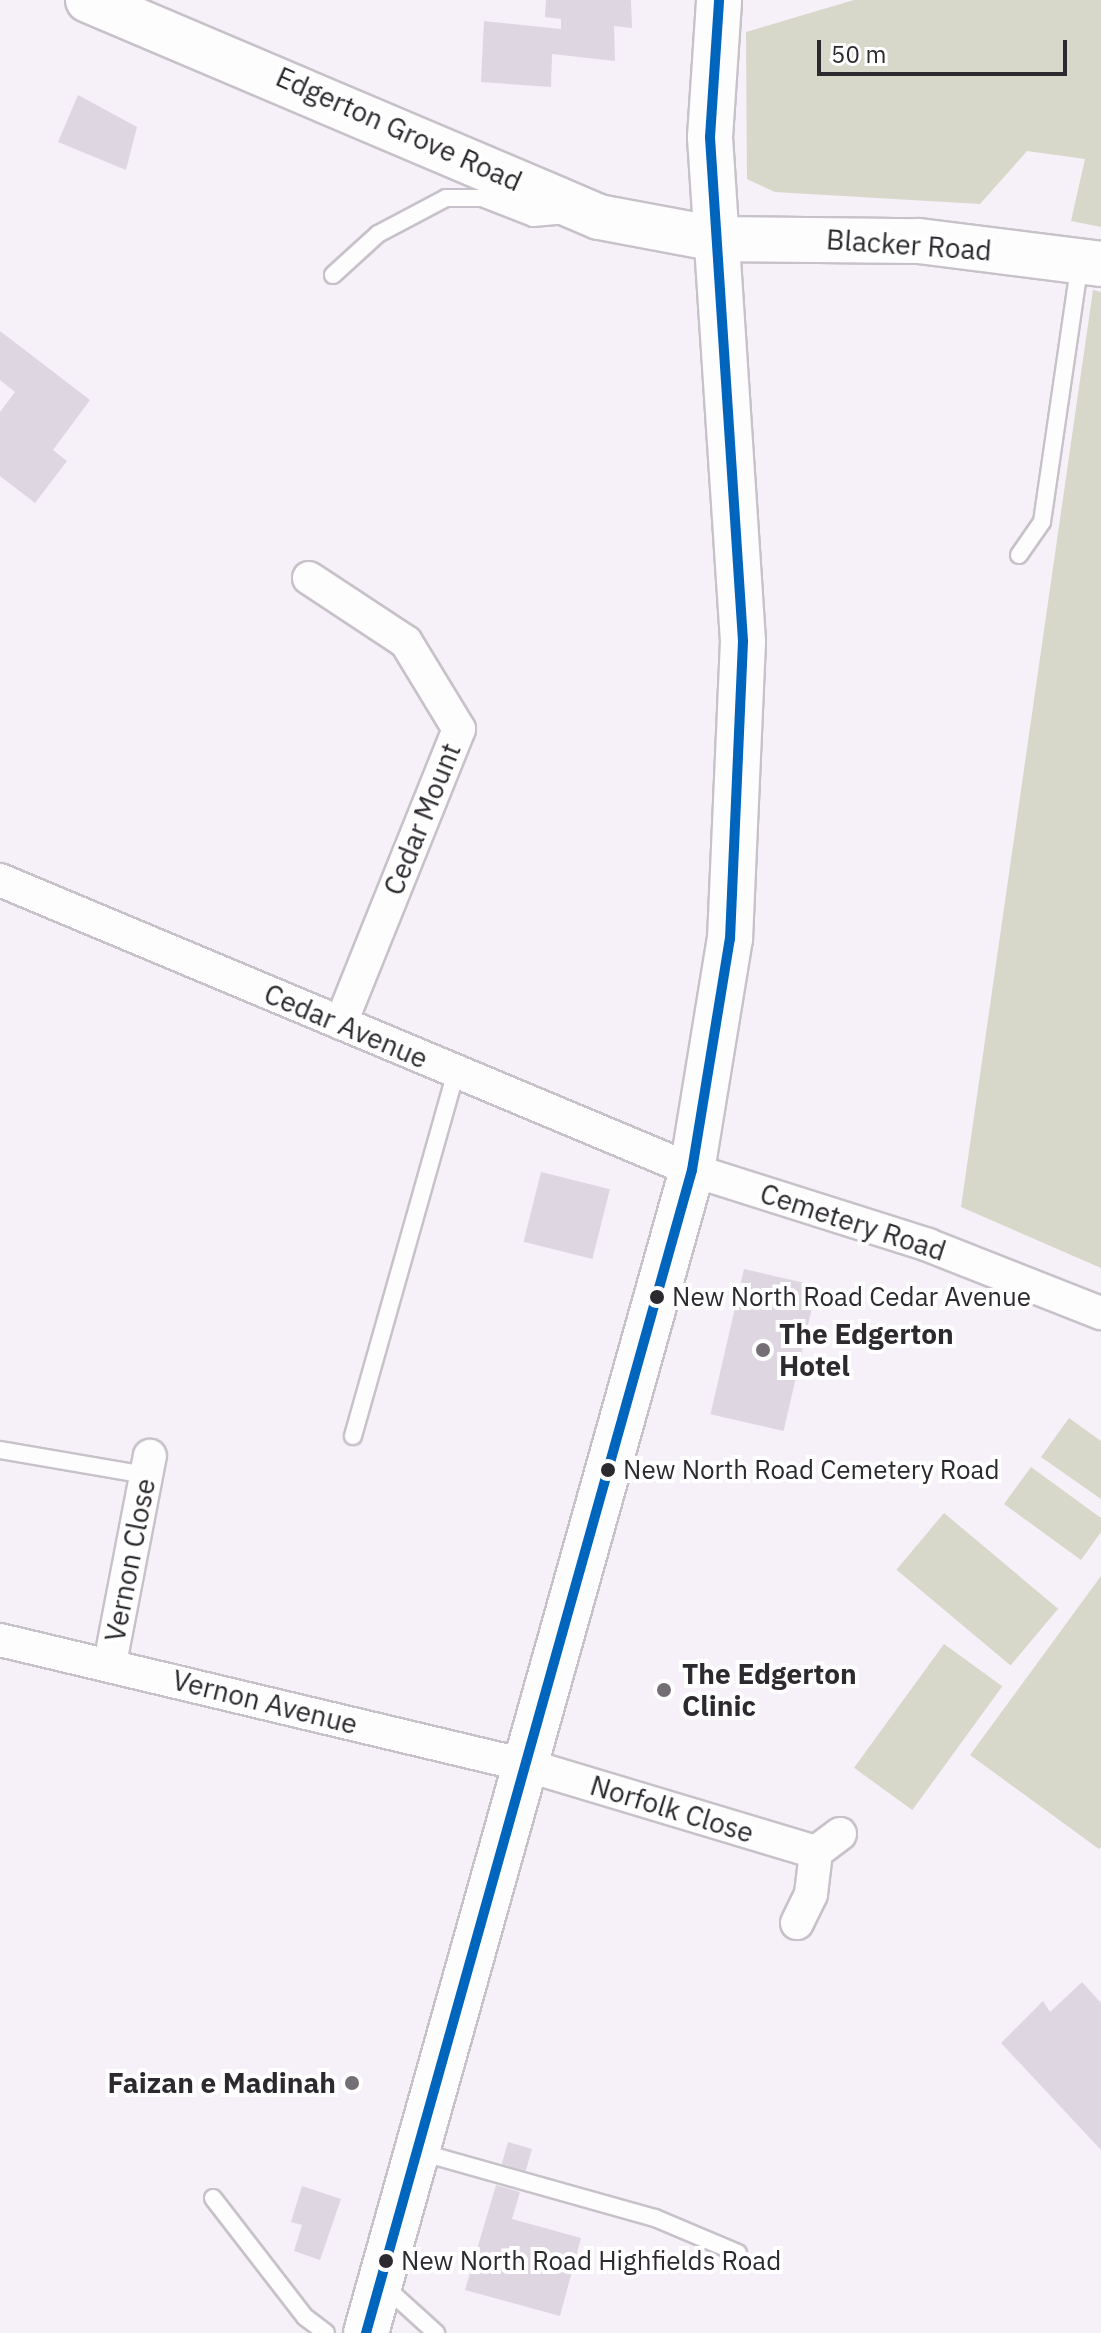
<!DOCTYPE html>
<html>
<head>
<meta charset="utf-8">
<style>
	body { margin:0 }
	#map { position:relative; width:1101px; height:2333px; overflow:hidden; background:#f6f0f8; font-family:"IBM Plex Sans",sans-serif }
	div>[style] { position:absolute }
	.green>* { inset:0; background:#d7d7ca; transform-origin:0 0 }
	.building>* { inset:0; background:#ded7e1; transform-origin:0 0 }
	.roads { filter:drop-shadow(2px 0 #c7c2c9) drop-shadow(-2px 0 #c7c2c9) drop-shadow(0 2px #c7c2c9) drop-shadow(0 -2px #c7c2c9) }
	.lane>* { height:16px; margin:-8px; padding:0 8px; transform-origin:8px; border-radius:8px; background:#fefdfe }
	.street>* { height:32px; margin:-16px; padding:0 16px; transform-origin:16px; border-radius:16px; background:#fefdfe }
	.secondary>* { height:44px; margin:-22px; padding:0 22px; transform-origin:22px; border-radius:22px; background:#fefdfe }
	.highway>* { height:44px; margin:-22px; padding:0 22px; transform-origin:22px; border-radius:22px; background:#fefdfe }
	.bus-1>* { height:10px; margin:-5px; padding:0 5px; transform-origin:5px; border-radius:5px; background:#0065bd }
	.dots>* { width:22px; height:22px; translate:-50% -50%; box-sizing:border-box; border:4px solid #fff; border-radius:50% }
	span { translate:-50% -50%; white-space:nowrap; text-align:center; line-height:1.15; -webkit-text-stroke:8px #fff; paint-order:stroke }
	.bus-label { font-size:26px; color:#2d2a2f }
	.left { translate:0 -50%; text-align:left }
	.street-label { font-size:28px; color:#2d2a2f }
	.poi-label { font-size:28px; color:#2d2a2f; font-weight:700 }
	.right { translate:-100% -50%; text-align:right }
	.scale { position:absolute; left:817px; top:40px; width:250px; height:36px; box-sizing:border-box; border:4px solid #2d2a2f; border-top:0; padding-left:10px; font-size:24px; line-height:28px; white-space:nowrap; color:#2d2a2f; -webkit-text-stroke:6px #fff; paint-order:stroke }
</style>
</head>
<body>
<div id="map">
	<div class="green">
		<i style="clip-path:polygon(854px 0,1101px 0,1101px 227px,1071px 221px,1085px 159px,1027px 151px,980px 204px,775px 192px,747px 179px,746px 32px)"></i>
		<i style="clip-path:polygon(1093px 290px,1101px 292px,1101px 1268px,961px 1207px)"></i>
		<i style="clip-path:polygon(1069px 1418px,1101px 1441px,1101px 1499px,1041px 1457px)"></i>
		<i style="clip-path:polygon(1031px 1467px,1101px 1518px,1101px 1532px,1081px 1560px,1004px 1504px)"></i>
		<i style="left:944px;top:1513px;width:149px;height:74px;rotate:40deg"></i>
		<i style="clip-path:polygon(1101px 1576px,1101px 1847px,1099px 1849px,970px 1755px)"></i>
		<i style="left:944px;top:1644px;width:72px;height:153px;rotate:36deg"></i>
	</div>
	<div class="building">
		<i style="clip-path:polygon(546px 0,631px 0,632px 28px,614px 26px,615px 61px,552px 54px,551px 87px,481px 82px,484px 21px,561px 29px,561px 19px,545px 17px)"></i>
		<i style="clip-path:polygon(78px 95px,137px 127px,126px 170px,58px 142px)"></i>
		<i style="clip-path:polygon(0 331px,90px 400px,53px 450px,67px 461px,35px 503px,0 476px,0 412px,15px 392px,0 380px)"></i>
		<i style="left:541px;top:1172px;width:71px;height:72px;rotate:14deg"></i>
		<i style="left:744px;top:1269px;width:75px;height:149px;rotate:13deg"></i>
		<i style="clip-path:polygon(1082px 1982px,1101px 2003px,1101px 2150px,1001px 2043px,1043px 2001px,1050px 2012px)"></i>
		<i style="left:508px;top:2142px;width:25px;height:23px;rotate:16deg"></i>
		<i style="clip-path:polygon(496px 2185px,520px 2192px,512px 2219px,581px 2238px,560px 2316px,465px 2290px)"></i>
		<i style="clip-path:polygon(302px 2186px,341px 2199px,320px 2260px,294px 2251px,302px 2225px,291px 2222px)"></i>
	</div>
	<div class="roads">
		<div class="lane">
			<i style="left:333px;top:275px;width:61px;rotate:-42.3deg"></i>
			<i style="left:378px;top:234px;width:77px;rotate:-27.9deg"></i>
			<i style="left:446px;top:198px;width:36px"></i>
			<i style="left:482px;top:198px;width:55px;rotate:21.4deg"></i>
			<i style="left:533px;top:218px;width:34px;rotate:-5deg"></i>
			<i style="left:1019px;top:555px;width:40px;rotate:-55.1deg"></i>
			<i style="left:1042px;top:522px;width:262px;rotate:-81.7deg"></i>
			<i style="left:353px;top:1436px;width:377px;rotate:-74.2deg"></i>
			<i style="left:0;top:1450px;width:148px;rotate:9.7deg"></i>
			<i style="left:420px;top:2152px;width:244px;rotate:15.7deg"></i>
			<i style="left:655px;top:2218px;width:90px;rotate:22.9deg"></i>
			<i style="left:213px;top:2198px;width:150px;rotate:52.3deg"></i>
			<i style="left:305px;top:2317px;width:26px;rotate:37deg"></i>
			<i style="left:382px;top:2284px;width:73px;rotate:42.2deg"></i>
		</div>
		<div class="street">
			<i style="left:309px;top:578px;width:116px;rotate:33.4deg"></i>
			<i style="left:406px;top:642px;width:102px;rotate:58.7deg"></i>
			<i style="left:459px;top:729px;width:317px;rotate:111.9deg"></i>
			<i style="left:0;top:880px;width:750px;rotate:22.74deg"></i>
			<i style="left:692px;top:1170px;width:248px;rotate:17.6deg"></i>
			<i style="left:928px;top:1245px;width:186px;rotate:21.5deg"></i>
			<i style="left:0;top:1640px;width:544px;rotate:13.4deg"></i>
			<i style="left:529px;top:1766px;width:300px;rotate:16.7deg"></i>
			<i style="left:110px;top:1663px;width:211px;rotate:-79.1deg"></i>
			<i style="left:797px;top:1923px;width:32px;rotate:-64deg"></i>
			<i style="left:811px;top:1894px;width:42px;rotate:-83.2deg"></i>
			<i style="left:816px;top:1852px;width:30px;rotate:-37deg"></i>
		</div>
		<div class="secondary">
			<i style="left:88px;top:0;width:555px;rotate:23.01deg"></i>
			<i style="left:599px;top:217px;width:119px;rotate:10.6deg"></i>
			<i style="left:716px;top:239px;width:203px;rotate:0.6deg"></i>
			<i style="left:919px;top:241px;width:183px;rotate:7.2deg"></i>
		</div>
		<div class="highway">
			<i style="left:366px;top:2333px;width:1208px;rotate:-74.34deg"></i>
			<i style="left:692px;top:1170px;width:234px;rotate:-80.7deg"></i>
			<i style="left:730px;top:939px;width:298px;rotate:-87.5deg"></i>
			<i style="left:743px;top:641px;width:505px;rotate:-93.75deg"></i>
			<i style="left:710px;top:137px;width:137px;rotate:-86.2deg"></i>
		</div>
	</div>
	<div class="bus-1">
		<i style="left:366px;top:2333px;width:1208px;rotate:-74.34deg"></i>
		<i style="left:692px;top:1170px;width:234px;rotate:-80.7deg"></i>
		<i style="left:730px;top:939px;width:298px;rotate:-87.5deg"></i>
		<i style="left:743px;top:641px;width:505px;rotate:-93.75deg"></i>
		<i style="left:710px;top:137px;width:137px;rotate:-86.2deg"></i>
	</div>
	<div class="dots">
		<i style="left:657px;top:1297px;background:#2d2a2f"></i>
		<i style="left:763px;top:1350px;background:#736f75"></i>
		<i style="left:608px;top:1470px;background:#2d2a2f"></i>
		<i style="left:664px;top:1690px;background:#736f75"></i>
		<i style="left:352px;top:2083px;background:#736f75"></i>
		<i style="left:386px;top:2261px;background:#2d2a2f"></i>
	</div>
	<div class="bus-label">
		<span class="left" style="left:672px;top:1297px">New North Road Cedar Avenue</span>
		<span class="left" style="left:623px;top:1470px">New North Road Cemetery Road</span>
		<span class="left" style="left:401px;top:2261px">New North Road Highfields Road</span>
	</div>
	<div class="street-label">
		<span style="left:399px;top:129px;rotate:24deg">Edgerton Grove Road</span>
		<span style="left:909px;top:245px;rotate:4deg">Blacker Road</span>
		<span style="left:422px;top:819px;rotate:-68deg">Cedar Mount</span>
		<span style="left:346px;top:1026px;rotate:23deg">Cedar Avenue</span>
		<span style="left:853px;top:1222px;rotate:18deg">Cemetery Road</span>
		<span style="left:130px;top:1560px;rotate:-79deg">Vernon Close</span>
		<span style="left:265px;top:1702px;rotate:14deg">Vernon Avenue</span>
		<span style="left:672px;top:1809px;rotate:17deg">Norfolk Close</span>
	</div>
	<div class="poi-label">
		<span class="left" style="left:779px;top:1350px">The Edgerton<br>Hotel</span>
		<span class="left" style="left:682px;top:1690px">The Edgerton<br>Clinic</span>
		<span class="right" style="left:336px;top:2083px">Faizan e Madinah</span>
	</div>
	<div class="scale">50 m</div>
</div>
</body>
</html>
